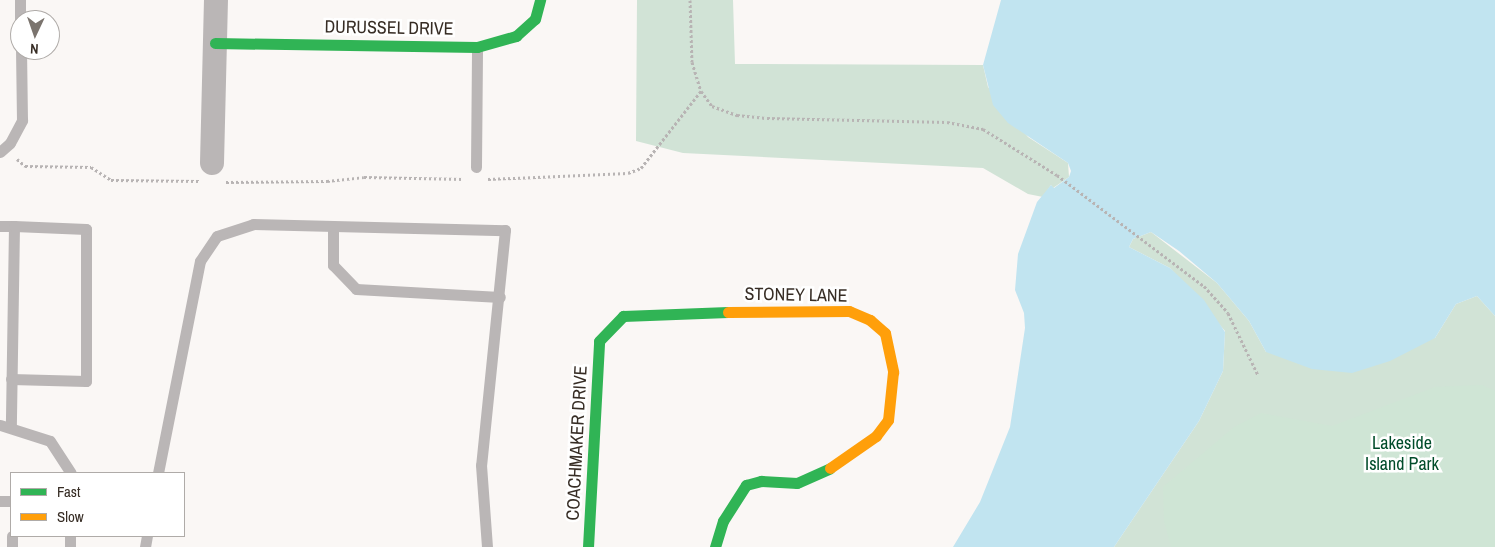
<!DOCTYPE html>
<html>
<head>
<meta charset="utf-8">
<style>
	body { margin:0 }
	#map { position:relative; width:1495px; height:547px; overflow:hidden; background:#faf7f5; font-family:"Archivo Narrow",sans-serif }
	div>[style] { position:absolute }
	.green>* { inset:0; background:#d1e3d6 }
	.forest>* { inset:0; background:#cfe5d5 }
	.water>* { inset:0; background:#c1e4f0 }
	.path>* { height:3px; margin-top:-1.5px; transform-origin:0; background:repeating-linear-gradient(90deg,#b8b4b4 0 2.5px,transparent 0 5px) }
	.lane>* { height:11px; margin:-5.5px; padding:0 5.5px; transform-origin:5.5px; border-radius:5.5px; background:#bab6b6 }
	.street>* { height:24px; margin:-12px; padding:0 12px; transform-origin:12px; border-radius:12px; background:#bab6b6 }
	.fast>* { height:11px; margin:-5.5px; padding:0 5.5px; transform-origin:5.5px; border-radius:5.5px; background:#30b455 }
	.slow>* { height:11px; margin:-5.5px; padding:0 5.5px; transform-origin:5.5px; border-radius:5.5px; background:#ff9f0a }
	span { translate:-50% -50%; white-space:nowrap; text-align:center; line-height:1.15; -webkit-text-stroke:5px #fff; paint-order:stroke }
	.street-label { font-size:18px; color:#372d25 }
	.park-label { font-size:18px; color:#004c2a }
	.legend { position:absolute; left:10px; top:472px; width:175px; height:65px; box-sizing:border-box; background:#fff; border:1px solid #afaba8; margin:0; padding:6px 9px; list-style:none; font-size:15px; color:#372d25 }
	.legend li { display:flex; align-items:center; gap:10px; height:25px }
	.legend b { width:25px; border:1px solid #afaba8 }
	.north { position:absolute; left:10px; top:10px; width:50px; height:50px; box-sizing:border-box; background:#fff; border:1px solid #afaba8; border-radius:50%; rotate:183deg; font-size:14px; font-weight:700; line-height:20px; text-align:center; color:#372d25 }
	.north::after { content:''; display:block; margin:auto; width:18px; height:22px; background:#7b746e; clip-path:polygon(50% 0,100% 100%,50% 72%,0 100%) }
</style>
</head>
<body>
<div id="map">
	<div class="green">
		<i style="clip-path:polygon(637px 0,733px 0,735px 64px,983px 65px,988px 87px,1028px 137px,1068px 163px,1069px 177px,1053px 188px,1051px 185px,1043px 197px,1028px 194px,983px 168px,683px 153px,636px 141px)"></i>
		<i style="clip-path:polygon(1151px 232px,1217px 283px,1249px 321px,1266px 352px,1435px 338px,1456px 304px,1477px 296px,1495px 316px,1495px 547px,1114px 547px,1199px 421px,1223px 371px,1225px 331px,1170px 268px,1129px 247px,1133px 239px)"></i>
	</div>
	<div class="forest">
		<i style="clip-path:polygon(1482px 385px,1495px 391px,1495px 547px,1171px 547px,1164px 521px,1163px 487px,1234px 427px,1261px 413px,1332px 426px,1435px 387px)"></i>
	</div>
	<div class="water">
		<i style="clip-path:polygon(1001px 0,1495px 0,1495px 316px,1477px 296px,1456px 304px,1435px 338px,1390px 361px,1352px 373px,1312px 369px,1266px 352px,1249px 321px,1217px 283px,1179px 251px,1151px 232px,1133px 239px,1129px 247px,1170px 268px,1204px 300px,1225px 332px,1223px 371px,1199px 421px,1114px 547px,953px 547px,980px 502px,1010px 427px,1025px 328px,1024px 313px,1015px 290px,1018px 254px,1037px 202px,1051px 185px,1054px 188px,1069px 177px,1071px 171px,1068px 163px,1008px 123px,993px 105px,983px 65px)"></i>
	</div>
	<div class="path">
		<i style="left:690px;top:0;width:62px;rotate:88.2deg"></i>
		<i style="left:692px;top:62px;width:30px;rotate:73deg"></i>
		<i style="left:701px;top:91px;width:19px;rotate:54deg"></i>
		<i style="left:712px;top:106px;width:27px;rotate:20deg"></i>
		<i style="left:737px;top:115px;width:30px;rotate:6deg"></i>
		<i style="left:767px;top:118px;width:180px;rotate:1.3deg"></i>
		<i style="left:947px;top:122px;width:37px;rotate:11deg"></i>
		<i style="left:983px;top:129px;width:87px;rotate:31.9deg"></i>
		<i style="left:1057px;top:175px;width:184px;rotate:37.1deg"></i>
		<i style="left:1204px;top:286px;width:36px;rotate:48deg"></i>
		<i style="left:1228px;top:313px;width:69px;rotate:64.2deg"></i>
		<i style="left:17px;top:159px;width:11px;rotate:41deg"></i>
		<i style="left:25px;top:166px;width:66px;rotate:0.9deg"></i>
		<i style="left:91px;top:167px;width:24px;rotate:33deg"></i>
		<i style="left:111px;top:180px;width:88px;rotate:0.7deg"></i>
		<i style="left:488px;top:179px;width:140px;rotate:-2.5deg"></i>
		<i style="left:628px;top:173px;width:14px;rotate:-21deg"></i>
		<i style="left:641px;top:168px;width:98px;rotate:-52.1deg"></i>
		<i style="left:226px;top:182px;width:101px;rotate:-0.6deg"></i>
		<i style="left:327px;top:181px;width:37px;rotate:-6deg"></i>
		<i style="left:364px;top:177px;width:100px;rotate:1.1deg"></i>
	</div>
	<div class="lane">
		<i style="left:20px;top:0;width:20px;rotate:90deg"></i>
		<i style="left:0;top:152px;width:13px;rotate:-42deg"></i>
		<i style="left:10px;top:143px;width:26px;rotate:-62deg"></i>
		<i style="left:22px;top:120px;width:70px;rotate:-90.8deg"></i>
		<i style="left:476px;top:167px;width:120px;rotate:-89.5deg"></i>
		<i style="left:0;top:226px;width:14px"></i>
		<i style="left:14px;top:226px;width:200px;rotate:90.9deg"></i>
		<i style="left:333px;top:228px;width:37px;rotate:90deg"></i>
		<i style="left:333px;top:265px;width:33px;rotate:46deg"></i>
		<i style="left:356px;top:289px;width:144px;rotate:3.2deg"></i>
		<i style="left:11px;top:379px;width:75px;rotate:1.5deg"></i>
		<i style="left:86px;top:381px;width:152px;rotate:-90deg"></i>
		<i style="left:86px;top:229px;width:72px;rotate:-177.6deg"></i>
		<i style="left:0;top:425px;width:52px;rotate:17.7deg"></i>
		<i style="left:50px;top:441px;width:38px;rotate:57deg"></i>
		<i style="left:158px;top:473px;width:216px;rotate:-78.8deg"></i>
		<i style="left:200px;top:261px;width:30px;rotate:-56deg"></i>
		<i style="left:217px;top:236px;width:38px;rotate:-18deg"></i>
		<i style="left:253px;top:224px;width:252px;rotate:1.4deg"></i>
		<i style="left:505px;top:230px;width:236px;rotate:95.8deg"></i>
		<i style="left:481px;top:465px;width:82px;rotate:85.8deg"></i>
		<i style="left:0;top:501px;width:11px"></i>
		<i style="left:12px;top:547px;width:11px;rotate:-90deg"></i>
		<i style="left:70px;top:547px;width:11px;rotate:-90deg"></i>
		<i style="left:145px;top:547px;width:11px;rotate:-80deg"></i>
	</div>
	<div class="street">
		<i style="left:212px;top:163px;width:163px;rotate:-88.6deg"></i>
	</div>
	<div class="fast">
		<i style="left:215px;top:43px;width:262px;rotate:0.9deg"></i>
		<i style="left:477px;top:47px;width:41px;rotate:-15.8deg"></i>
		<i style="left:516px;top:36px;width:25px;rotate:-42deg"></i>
		<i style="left:535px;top:19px;width:20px;rotate:-75deg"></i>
		<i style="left:588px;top:547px;width:206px;rotate:-86.9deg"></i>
		<i style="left:599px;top:341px;width:35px;rotate:-46deg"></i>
		<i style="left:623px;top:316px;width:105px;rotate:-2.2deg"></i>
		<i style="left:715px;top:547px;width:27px;rotate:-73deg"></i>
		<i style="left:723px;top:521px;width:43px;rotate:-57.4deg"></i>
		<i style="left:746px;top:485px;width:16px;rotate:-15deg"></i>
		<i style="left:761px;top:481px;width:36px;rotate:3deg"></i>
		<i style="left:797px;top:483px;width:36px;rotate:-24deg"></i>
	</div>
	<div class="slow">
		<i style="left:728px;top:312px;width:121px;rotate:-0.5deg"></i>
		<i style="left:849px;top:311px;width:23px;rotate:23deg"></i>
		<i style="left:870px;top:320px;width:20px;rotate:41deg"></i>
		<i style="left:885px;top:333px;width:40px;rotate:78deg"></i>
		<i style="left:893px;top:372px;width:48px;rotate:95.9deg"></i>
		<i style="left:888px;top:420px;width:20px;rotate:127deg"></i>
		<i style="left:876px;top:436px;width:56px;rotate:145.2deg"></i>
	</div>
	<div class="street-label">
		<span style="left:389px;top:28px;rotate:1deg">DURUSSEL DRIVE</span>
		<span style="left:796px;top:295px;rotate:1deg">STONEY LANE</span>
		<span style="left:577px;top:443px;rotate:-87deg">COACHMAKER DRIVE</span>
	</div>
	<div class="park-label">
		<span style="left:1402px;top:454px">Lakeside<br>Island Park</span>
	</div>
	<ul class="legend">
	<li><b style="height:6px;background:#30b455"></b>Fast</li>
	<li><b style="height:6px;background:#ff9f0a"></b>Slow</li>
	</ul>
	<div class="north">N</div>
</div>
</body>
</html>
